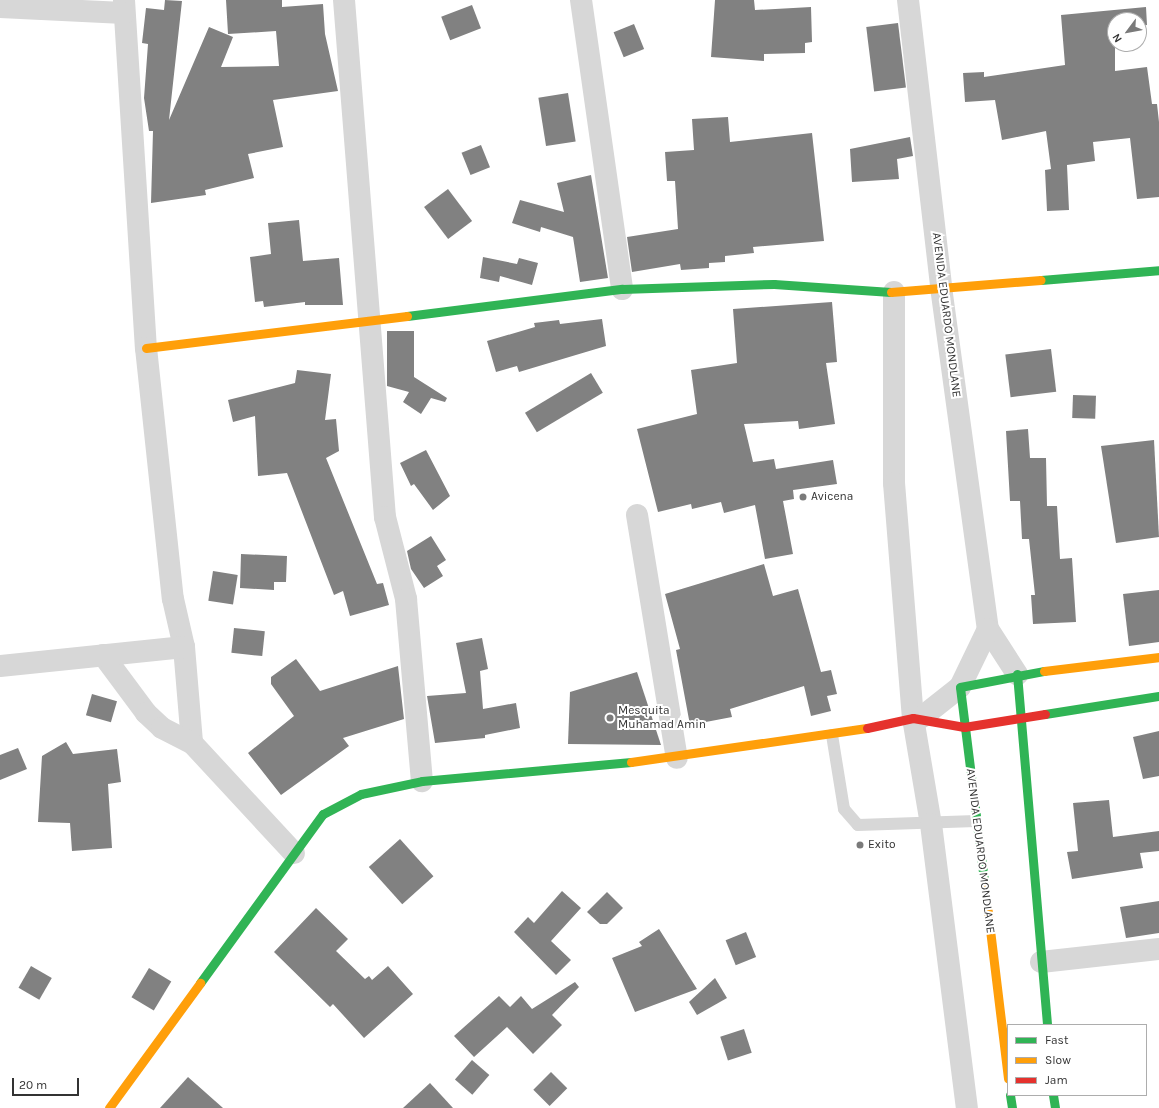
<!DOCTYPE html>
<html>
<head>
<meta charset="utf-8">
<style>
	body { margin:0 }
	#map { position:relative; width:1159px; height:1108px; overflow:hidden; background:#fff; font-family:Karla,sans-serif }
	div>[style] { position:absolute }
	.building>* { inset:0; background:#818181; transform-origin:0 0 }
	.lane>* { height:12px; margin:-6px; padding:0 6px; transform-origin:6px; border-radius:6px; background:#d7d7d7 }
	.street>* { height:22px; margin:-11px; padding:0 11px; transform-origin:11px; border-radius:11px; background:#d7d7d7 }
	.fast>* { height:9px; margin:-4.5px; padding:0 4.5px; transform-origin:4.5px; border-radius:4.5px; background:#30b455 }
	.slow>* { height:9px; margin:-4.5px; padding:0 4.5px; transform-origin:4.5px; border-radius:4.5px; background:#ff9f0a }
	.jam>* { height:9px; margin:-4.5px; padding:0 4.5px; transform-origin:4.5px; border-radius:4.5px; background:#e5322d }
	.dots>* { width:11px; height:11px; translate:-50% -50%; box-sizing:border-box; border:2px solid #fff; border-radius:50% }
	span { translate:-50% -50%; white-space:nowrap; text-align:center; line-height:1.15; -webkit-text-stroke:4px #fff; paint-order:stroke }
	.street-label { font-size:12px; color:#333 }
	.poi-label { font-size:12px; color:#333 }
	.left { translate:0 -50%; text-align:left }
	.legend { position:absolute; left:1007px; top:1024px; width:140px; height:72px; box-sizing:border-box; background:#fff; border:1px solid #adadad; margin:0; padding:5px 7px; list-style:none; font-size:12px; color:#333 }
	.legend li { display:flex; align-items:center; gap:8px; height:20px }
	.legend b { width:20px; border:1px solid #adadad }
	.north { position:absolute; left:1107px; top:12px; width:40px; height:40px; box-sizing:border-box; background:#fff; border:1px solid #adadad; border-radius:50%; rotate:238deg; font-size:11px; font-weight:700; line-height:16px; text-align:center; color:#333 }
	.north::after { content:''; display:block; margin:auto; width:14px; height:18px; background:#7a7a7a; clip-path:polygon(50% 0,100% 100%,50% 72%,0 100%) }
	.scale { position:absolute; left:12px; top:1078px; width:67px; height:18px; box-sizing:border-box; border:2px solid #333; border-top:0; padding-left:5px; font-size:12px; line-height:14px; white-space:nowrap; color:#333; -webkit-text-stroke:3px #fff; paint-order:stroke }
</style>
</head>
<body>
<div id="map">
	<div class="building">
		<i style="clip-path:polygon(165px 0,182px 1px,169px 120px,209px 27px,233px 37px,221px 67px,279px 66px,276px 31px,228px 34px,226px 0,282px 0,282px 7px,323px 4px,325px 34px,338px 91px,273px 100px,283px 147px,248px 154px,254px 178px,205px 190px,206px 195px,151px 203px,153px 131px,149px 131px,144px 98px,148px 44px,142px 43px,146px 8px,164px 10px)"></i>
		<i style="clip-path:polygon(715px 0,754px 0,755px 10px,811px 7px,812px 42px,805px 43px,805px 53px,764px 54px,764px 61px,711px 57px)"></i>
		<i style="left:472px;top:5px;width:25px;height:33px;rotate:69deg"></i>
		<i style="clip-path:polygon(1146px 7px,1147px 25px,1139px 26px,1139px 20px,1115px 20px,1115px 71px,1147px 67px,1152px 104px,1157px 104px,1159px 122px,1159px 197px,1137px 199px,1130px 138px,1093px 142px,1095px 161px,1067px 165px,1069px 210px,1047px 211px,1045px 170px,1051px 169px,1046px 131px,1002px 140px,995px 100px,965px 102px,963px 73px,984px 72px,984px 77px,1065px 65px,1061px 15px)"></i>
		<i style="left:898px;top:23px;width:65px;height:32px;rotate:83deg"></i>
		<i style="left:634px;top:24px;width:27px;height:22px;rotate:68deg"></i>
		<i style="left:568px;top:93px;width:49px;height:30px;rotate:81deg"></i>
		<i style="clip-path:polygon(728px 117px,730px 142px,812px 133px,824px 241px,753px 247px,754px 253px,725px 256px,725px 262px,709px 263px,709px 268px,681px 270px,680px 264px,632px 272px,627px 237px,678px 229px,675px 181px,667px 181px,665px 152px,694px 150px,692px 119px)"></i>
		<i style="clip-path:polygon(910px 137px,913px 156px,897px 159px,899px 179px,852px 182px,850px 149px)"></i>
		<i style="left:481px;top:145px;width:24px;height:21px;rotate:68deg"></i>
		<i style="clip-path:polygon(591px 175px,608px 278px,580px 282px,573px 237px,541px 227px,540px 232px,512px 223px,520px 200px,564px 212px,557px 183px)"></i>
		<i style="left:448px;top:189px;width:40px;height:30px;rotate:53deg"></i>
		<i style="clip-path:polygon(299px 220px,303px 261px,339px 258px,343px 305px,305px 305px,305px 302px,264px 307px,263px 301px,255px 302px,250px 257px,271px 254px,268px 223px)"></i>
		<i style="clip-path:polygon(483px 257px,517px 264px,519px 258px,538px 263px,532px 285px,500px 276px,499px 282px,480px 278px)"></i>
		<i style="clip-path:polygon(832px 302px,837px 362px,826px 363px,835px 424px,799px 429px,798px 421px,744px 424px,753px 462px,774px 459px,776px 469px,833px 460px,837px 484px,793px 490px,794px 499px,783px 501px,793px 554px,765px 559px,755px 505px,724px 513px,721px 502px,692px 509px,691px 504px,658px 512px,637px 429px,697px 414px,691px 370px,737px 363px,733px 309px)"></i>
		<i style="clip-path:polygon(602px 319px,606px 346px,519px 372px,517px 366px,496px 372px,487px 341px,535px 327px,534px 323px,559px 320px,560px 324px)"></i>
		<i style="clip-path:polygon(387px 331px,414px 331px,414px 377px,447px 398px,445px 402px,431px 398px,421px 414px,403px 402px,409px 392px,387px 386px)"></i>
		<i style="left:1051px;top:349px;width:43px;height:46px;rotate:83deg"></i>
		<i style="clip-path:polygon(297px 370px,331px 374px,325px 420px,336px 419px,339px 451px,326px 458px,377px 584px,383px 583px,389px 605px,350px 616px,343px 591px,334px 595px,287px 473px,258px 476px,255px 416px,233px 422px,228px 400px,295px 383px)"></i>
		<i style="left:591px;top:373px;width:23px;height:77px;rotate:59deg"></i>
		<i style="left:1073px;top:395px;width:23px;height:23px;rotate:2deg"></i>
		<i style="clip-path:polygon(1028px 429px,1030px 458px,1046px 458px,1047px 506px,1057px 506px,1060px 559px,1072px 558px,1076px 622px,1033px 624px,1031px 595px,1035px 595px,1029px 539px,1022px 539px,1020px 501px,1010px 501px,1006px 431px)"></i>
		<i style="clip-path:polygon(1154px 440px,1159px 537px,1116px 543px,1101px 446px)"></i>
		<i style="clip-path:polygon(426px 450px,450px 496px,433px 510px,414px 484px,411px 486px,400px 463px)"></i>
		<i style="clip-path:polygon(431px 536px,446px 560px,437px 566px,443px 576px,424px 588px,411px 569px,407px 551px)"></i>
		<i style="clip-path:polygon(241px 554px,287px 556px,286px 582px,274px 582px,274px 590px,240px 588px)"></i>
		<i style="clip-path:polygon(764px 564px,773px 596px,798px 589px,821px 672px,831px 670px,837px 694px,827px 696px,831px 711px,811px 716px,804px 686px,730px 709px,732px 717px,690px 725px,676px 650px,680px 649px,665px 594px)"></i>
		<i style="left:213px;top:571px;width:25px;height:30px;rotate:9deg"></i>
		<i style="clip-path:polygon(1159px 590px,1159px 642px,1129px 646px,1123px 594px)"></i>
		<i style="left:234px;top:628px;width:31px;height:25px;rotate:6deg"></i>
		<i style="clip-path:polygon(482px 638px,488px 669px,480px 671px,483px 709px,516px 703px,520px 728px,485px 735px,485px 738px,435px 743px,427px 696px,466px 693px,456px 643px)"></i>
		<i style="clip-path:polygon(296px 659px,320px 691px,398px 666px,404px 719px,343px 738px,349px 746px,281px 795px,248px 753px,294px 716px,271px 684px,271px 677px)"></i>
		<i style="clip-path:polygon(637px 672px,661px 745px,568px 744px,570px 692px)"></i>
		<i style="left:92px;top:694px;width:26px;height:22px;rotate:16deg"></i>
		<i style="clip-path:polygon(1159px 731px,1159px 776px,1143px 779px,1133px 737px)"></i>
		<i style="clip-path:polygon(66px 742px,73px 754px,117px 749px,121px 782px,108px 784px,112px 848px,72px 851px,70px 823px,38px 822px,42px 756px)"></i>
		<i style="clip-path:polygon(18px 748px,27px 769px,0 780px,0 755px)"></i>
		<i style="clip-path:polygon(1109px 800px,1113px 837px,1159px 831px,1159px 851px,1140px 853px,1143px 868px,1072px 879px,1067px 852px,1078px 851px,1073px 803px)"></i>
		<i style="left:400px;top:839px;width:50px;height:42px;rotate:48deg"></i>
		<i style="clip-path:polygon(562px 891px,581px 908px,551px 941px,571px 960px,556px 975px,514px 932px,528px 917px,534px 923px)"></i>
		<i style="clip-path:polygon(607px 892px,623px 908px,607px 924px,600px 924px,587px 912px)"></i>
		<i style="clip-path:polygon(1159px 901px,1159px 933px,1126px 938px,1120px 907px)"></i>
		<i style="clip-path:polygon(316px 908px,348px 939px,336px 951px,365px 979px,369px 976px,372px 980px,388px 966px,413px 994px,364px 1038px,333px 1004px,330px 1007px,274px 952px)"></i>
		<i style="clip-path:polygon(659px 929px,697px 989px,635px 1012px,612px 958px,642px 946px,639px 942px)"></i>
		<i style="left:746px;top:932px;width:27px;height:22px;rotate:68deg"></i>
		<i style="left:31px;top:966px;width:24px;height:25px;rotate:30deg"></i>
		<i style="left:149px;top:968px;width:26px;height:34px;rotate:31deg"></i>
		<i style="clip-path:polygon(715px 978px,727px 998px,697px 1015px,689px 1002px)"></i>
		<i style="clip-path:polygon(575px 982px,579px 987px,552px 1015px,562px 1025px,533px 1054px,507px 1027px,474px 1057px,454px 1036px,499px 996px,510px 1007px,521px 996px,532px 1009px)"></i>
		<i style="left:744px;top:1029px;width:25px;height:25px;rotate:72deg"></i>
		<i style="left:472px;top:1060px;width:23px;height:26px;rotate:41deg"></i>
		<i style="left:551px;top:1072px;width:23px;height:25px;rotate:45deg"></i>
		<i style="clip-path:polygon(188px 1077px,223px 1108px,160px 1108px)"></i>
		<i style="clip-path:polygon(430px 1083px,453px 1108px,403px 1108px)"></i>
	</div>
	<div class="lane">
		<i style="left:832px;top:735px;width:75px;rotate:80.8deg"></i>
		<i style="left:844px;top:809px;width:21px;rotate:49deg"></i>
		<i style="left:858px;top:825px;width:118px;rotate:-1.9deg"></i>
	</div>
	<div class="street">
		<i style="left:124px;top:0;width:349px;rotate:86.4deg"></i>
		<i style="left:146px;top:348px;width:252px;rotate:83.9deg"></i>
		<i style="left:173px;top:599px;width:49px;rotate:77.1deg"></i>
		<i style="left:184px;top:647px;width:96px;rotate:85.2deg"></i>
		<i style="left:192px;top:743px;width:150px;rotate:47.2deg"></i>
		<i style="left:344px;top:0;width:519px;rotate:85.47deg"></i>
		<i style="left:385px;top:517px;width:85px;rotate:75.6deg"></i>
		<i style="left:406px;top:599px;width:183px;rotate:85deg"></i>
		<i style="left:581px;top:0;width:292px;rotate:81.9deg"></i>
		<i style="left:908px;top:0;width:289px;rotate:83.4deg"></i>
		<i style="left:941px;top:287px;width:345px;rotate:82.2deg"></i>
		<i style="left:988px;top:629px;width:54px;rotate:57.2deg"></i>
		<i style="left:0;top:7px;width:124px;rotate:2.8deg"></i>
		<i style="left:894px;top:292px;width:191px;rotate:90deg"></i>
		<i style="left:894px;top:483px;width:236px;rotate:85.4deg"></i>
		<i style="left:913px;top:718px;width:108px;rotate:80.4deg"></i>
		<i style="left:931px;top:824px;width:286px;rotate:82.8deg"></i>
		<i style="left:637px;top:515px;width:246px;rotate:80.7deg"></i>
		<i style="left:103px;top:655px;width:72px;rotate:53.4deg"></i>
		<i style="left:146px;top:713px;width:22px;rotate:43deg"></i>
		<i style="left:162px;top:728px;width:34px;rotate:27deg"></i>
		<i style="left:0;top:666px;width:185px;rotate:-5.9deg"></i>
		<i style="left:922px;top:717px;width:48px;rotate:-38.3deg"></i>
		<i style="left:960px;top:687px;width:64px;rotate:-64.2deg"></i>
		<i style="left:1041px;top:962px;width:119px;rotate:-6.3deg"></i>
	</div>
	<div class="fast">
		<i style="left:1041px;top:280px;width:118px;rotate:-4.8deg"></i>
		<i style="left:407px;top:316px;width:217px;rotate:-7.2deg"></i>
		<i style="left:622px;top:289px;width:152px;rotate:-1.9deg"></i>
		<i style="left:774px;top:284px;width:117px;rotate:3.9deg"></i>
		<i style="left:1017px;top:674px;width:352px;rotate:85.1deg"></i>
		<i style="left:1045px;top:714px;width:115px;rotate:-9deg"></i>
		<i style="left:984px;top:880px;width:194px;rotate:-97.1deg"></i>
		<i style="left:960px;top:687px;width:86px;rotate:-10.8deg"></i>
		<i style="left:200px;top:983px;width:209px;rotate:-54deg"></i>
		<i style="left:323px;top:814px;width:43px;rotate:-27.8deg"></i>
		<i style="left:361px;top:794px;width:62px;rotate:-12deg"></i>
		<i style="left:422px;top:781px;width:210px;rotate:-5.2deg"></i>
		<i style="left:1010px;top:1095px;width:13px;rotate:81deg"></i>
		<i style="left:1053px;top:1095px;width:13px;rotate:81deg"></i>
	</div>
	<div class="slow">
		<i style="left:891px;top:292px;width:150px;rotate:-4.6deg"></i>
		<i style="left:146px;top:348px;width:263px;rotate:-7deg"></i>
		<i style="left:1044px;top:671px;width:116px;rotate:-6.9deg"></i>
		<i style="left:631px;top:762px;width:238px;rotate:-8.2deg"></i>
		<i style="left:984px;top:880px;width:200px;rotate:83.1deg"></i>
		<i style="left:109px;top:1108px;width:155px;rotate:-53.9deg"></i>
	</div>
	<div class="jam">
		<i style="left:867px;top:728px;width:47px;rotate:-12.3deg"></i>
		<i style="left:913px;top:718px;width:52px;rotate:10deg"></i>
		<i style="left:964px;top:727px;width:82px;rotate:-9.1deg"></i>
	</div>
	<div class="dots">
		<i style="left:803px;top:497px;background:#7a7a7a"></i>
		<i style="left:610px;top:718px;background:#7a7a7a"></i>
		<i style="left:860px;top:845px;background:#7a7a7a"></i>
	</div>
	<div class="street-label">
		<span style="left:946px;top:315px;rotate:83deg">AVENIDA EDUARDO MONDLANE</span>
		<span style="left:980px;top:851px;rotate:83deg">AVENIDA EDUARDO MONDLANE</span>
	</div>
	<div class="poi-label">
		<span class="left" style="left:811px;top:497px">Avicena</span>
		<span class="left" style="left:618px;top:718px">Mesquita<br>Muhamad Amin</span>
		<span class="left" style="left:868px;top:845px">Exito</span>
	</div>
	<ul class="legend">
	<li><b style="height:5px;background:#30b455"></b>Fast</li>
	<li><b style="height:5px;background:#ff9f0a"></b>Slow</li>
	<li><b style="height:5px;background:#e5322d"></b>Jam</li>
	</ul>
	<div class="north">N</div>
	<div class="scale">20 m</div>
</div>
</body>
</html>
